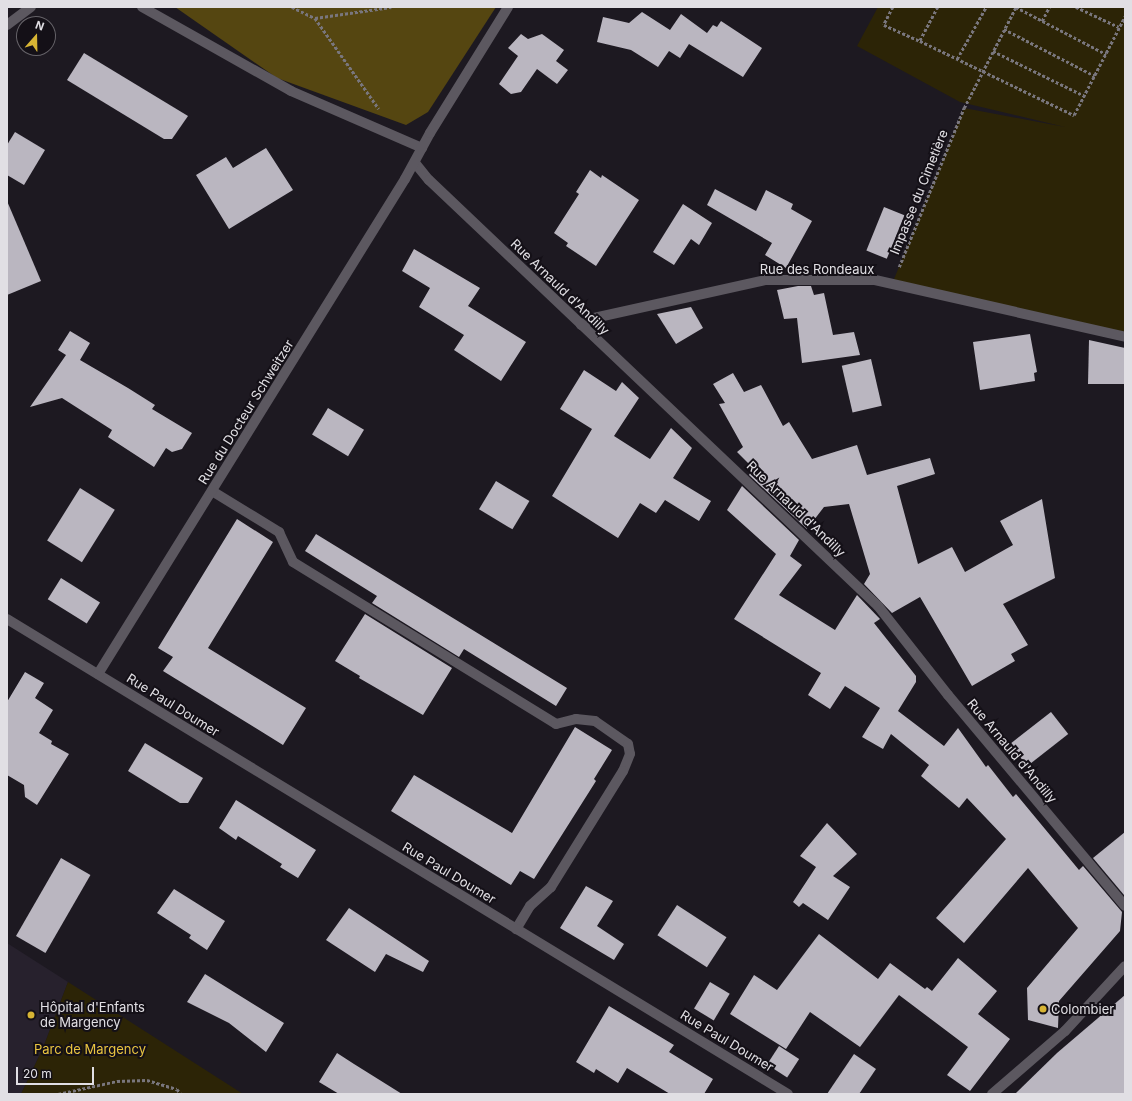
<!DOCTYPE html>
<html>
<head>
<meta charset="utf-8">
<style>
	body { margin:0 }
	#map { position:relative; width:1132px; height:1101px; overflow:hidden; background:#1d1921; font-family:Inter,sans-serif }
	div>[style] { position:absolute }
	.built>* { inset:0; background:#27212d }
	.green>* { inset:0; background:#2c2406 }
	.forest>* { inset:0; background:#554611 }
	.building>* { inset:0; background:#bab6c0; transform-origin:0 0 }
	.path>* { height:2.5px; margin-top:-1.25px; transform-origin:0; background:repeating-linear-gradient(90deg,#79767d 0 3px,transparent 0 5px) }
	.lane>* { height:10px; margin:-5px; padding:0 5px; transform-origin:5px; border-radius:5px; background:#5c5860 }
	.street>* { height:10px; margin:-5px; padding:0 5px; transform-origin:5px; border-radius:5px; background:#5c5860 }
	.secondary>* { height:10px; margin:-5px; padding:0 5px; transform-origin:5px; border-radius:5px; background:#5c5860 }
	.dots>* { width:11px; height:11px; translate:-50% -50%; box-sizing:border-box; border:2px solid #141017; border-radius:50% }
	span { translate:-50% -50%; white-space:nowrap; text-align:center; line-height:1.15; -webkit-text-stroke:4px #141017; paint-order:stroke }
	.street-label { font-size:13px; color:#e1dfe4 }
	.poi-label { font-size:13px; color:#e1dfe4 }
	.left { translate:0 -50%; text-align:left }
	.park-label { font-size:13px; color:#e9c440 }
	.frame { position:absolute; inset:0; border:8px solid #e1dfe4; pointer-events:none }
	.north { position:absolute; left:16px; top:16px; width:40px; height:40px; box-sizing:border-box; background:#141017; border:1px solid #666369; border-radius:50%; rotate:20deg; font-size:11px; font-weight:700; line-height:16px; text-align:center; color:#e1dfe4 }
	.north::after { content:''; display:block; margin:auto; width:14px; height:18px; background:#d7b434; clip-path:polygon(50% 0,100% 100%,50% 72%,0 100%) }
	.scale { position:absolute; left:16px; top:1067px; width:78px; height:18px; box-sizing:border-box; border:2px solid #e1dfe4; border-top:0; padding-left:5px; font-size:12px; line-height:14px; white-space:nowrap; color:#e1dfe4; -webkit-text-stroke:3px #141017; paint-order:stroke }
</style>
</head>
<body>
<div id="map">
	<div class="built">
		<i style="clip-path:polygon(7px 943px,68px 982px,43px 1048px,21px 1094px,7px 1094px)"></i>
	</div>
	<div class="green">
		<i style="clip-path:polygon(878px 7px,1125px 7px,1125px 338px,892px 284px,964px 108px,1065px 127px,960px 102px,857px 46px)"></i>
		<i style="clip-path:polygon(68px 982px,243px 1094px,21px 1094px,43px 1048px)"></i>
	</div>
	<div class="forest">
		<i style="clip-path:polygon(175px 7px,496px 7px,428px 112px,406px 125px,277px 78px)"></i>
	</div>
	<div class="building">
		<i style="clip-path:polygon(642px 12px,670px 30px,681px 14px,707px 33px,713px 25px,717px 27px,721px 21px,762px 48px,743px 77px,689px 44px,680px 58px,669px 51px,658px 67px,631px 50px,597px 42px,603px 17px,629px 23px)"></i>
		<i style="clip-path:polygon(521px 34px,528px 39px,542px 34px,564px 50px,556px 61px,568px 70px,557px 84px,537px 69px,521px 92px,511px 94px,499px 84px,518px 56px,508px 48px)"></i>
		<i style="clip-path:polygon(84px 53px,188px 116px,172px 139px,164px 139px,67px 80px)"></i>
		<i style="clip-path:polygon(15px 132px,45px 150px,24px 185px,7px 175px,7px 145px)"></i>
		<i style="clip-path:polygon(266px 148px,293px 190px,229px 229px,196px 175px,226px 157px,233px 168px)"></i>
		<i style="clip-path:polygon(590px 170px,601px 178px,602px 175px,639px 200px,596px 266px,566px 246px,568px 243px,554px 233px,579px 194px,576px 192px)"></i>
		<i style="clip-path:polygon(715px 189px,756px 211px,766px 190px,793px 204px,791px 209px,812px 221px,786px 268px,765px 255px,772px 243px,707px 205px)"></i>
		<i style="clip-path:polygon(7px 201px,41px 281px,7px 295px)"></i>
		<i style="clip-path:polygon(683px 204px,712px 223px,699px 245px,691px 239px,674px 265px,653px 252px)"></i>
		<i style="left:884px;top:207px;width:22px;height:47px;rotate:22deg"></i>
		<i style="clip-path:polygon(414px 249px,480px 288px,468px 306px,526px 342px,501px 381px,454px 350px,464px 335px,419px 307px,430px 288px,402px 271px)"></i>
		<i style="clip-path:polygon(798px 286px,811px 286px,814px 295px,824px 293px,833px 335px,854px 332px,860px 355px,802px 363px,797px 318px,784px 319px,777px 290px)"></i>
		<i style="clip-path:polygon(691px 307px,703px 328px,676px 344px,657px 314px)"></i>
		<i style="clip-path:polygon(70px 331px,90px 343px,80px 360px,128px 388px,155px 405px,152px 409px,192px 433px,182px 449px,172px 452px,166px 448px,154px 467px,108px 437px,112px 430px,62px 398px,30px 407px,66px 355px,58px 350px)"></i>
		<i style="clip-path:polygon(1030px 334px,1037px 372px,1034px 373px,1035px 381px,980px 390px,973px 342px)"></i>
		<i style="clip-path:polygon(1089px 340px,1125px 348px,1125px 384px,1088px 384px)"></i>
		<i style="left:871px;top:359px;width:48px;height:30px;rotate:77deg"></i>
		<i style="clip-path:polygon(584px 370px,616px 391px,622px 382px,639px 398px,614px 436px,650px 459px,671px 428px,692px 448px,673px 478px,711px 501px,699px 521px,665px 500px,656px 513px,640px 503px,618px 538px,552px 496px,592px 429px,560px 409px)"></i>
		<i style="clip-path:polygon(733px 373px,744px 392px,761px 385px,783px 426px,789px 422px,812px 459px,857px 445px,867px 475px,930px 458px,935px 474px,897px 486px,918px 564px,952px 547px,965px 572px,1013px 545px,1000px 521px,1042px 499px,1055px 578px,1003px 604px,1028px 645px,1011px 654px,1015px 661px,972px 686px,920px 597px,892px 613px,864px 584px,870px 574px,849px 504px,824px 507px,807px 529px,749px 475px,753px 468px,737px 452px,743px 447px,719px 404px,725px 403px,713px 384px)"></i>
		<i style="left:328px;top:408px;width:42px;height:31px;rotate:31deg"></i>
		<i style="left:496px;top:481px;width:39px;height:33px;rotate:31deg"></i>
		<i style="clip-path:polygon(742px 486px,799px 540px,790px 556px,802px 565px,779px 595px,835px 630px,857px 595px,880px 619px,874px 623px,916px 676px,916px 682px,898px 711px,944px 746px,958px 728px,986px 767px,988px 765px,1013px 797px,1016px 794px,1079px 870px,1083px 866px,1122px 912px,1120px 931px,1059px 1001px,1058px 1028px,1028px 1020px,1027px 988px,1078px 928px,1028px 868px,964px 943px,936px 918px,1006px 839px,967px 798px,959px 808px,921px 776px,929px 765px,891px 734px,883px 749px,862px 737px,880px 708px,845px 686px,830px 709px,808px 695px,821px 673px,734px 619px,776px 554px,727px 510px)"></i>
		<i style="left:80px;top:488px;width:41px;height:62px;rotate:32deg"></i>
		<i style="clip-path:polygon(237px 519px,273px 542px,208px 648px,306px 708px,283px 745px,163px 671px,173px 657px,158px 648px)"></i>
		<i style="clip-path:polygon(316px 534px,567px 688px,556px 706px,464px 649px,459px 657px,372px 603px,377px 596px,305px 551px)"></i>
		<i style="left:61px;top:578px;width:46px;height:25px;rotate:32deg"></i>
		<i style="clip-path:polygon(365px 614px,452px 668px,423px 715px,359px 678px,360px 676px,335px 661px)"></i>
		<i style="clip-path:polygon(25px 672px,44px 683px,35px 698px,53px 710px,39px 733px,52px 741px,51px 744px,69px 754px,37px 805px,25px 797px,24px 785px,7px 775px,7px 702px)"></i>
		<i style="left:1051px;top:712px;width:28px;height:52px;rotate:52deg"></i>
		<i style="clip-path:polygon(575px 727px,612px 750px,594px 779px,596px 781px,534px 879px,520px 871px,511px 885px,391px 811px,414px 775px,512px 833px)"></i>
		<i style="clip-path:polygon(145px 743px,203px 778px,188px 803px,180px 803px,128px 771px)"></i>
		<i style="clip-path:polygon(236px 800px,316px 850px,298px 878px,280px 867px,282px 864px,238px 836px,236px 840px,219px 828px)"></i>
		<i style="clip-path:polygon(827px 823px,857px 854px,833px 876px,850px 887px,828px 920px,803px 903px,799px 907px,793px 902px,816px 867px,800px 856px)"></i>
		<i style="clip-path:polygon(1125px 832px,1125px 888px,1124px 895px,1093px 858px)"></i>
		<i style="left:61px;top:858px;width:34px;height:90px;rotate:30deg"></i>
		<i style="clip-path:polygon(586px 886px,613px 901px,597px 926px,624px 944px,614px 960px,560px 928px)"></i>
		<i style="clip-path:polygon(174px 889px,225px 921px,207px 950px,189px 938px,191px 935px,157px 913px)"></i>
		<i style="left:677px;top:905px;width:59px;height:36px;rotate:33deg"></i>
		<i style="clip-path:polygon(349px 908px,429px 961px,423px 972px,386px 954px,375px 972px,326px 940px)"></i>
		<i style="clip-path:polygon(819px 934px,878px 979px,890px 963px,925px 989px,927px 987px,932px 991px,958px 958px,997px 991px,978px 1014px,1010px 1039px,970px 1091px,947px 1075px,968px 1047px,899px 995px,860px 1047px,810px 1012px,786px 1049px,730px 1014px,754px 975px,777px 990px)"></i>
		<i style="clip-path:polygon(205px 974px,284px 1023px,266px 1052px,229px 1023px,187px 1002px)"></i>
		<i style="left:710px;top:982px;width:23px;height:31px;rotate:31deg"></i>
		<i style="clip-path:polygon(1125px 995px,1125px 1094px,1015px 1094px,1057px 1053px)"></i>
		<i style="clip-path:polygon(609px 1006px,674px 1045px,669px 1052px,713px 1079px,704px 1094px,670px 1094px,627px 1068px,618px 1083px,596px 1069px,594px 1073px,576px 1062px)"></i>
		<i style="left:779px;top:1046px;width:24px;height:22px;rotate:33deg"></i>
		<i style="clip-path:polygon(337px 1053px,354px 1064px,402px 1094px,339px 1094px,319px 1082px)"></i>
		<i style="clip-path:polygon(854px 1054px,876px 1069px,859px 1094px,827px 1094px)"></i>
	</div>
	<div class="path">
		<i style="left:292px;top:7px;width:25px;rotate:26deg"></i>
		<i style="left:893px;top:7px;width:20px;rotate:117deg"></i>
		<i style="left:884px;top:25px;width:39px;rotate:24deg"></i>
		<i style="left:938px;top:7px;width:38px;rotate:118deg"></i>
		<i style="left:920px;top:41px;width:171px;rotate:25.7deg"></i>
		<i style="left:1074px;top:115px;width:111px;rotate:-62.7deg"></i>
		<i style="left:1016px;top:7px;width:102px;rotate:27.6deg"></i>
		<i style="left:1076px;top:7px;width:47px;rotate:24.9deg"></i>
		<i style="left:315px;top:18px;width:111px;rotate:54.9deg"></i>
		<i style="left:315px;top:18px;width:77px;rotate:-8.2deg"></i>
		<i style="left:1042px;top:21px;width:16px;rotate:-63deg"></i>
		<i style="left:1004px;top:29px;width:102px;rotate:27.3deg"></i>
		<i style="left:993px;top:51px;width:102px;rotate:26.1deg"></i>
		<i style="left:957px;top:59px;width:60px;rotate:-60.9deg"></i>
		<i style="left:899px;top:267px;width:172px;rotate:-67.8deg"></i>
		<i style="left:964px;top:108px;width:114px;rotate:-62.8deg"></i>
		<i style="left:58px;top:1094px;width:60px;rotate:-12.4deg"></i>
		<i style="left:117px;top:1081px;width:30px;rotate:-2deg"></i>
		<i style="left:147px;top:1080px;width:31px;rotate:17deg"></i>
		<i style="left:177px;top:1089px;width:6px;rotate:51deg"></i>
	</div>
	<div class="lane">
		<i style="left:212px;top:491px;width:79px;rotate:31.5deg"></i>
		<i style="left:279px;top:532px;width:33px;rotate:65deg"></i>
		<i style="left:293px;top:562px;width:309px;rotate:31.6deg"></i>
		<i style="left:556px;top:724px;width:21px;rotate:-14deg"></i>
		<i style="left:576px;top:719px;width:19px;rotate:6deg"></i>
		<i style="left:595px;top:721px;width:40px;rotate:34.9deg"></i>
		<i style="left:628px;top:744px;width:10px;rotate:79deg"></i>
		<i style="left:630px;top:754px;width:18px;rotate:112deg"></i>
		<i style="left:623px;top:771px;width:137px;rotate:121.8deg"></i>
		<i style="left:551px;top:887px;width:28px;rotate:138deg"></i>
		<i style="left:530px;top:906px;width:27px;rotate:121deg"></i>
	</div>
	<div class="street">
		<i style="left:581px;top:325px;width:15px;rotate:-28deg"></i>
		<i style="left:594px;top:318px;width:175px;rotate:-12.5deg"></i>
		<i style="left:765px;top:280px;width:110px"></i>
		<i style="left:875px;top:280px;width:256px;rotate:12.8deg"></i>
	</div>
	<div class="secondary">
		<i style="left:142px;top:7px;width:171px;rotate:29.4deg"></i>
		<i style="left:291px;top:91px;width:143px;rotate:23.5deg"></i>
		<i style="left:7px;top:25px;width:30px;rotate:-37deg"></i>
		<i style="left:415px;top:163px;width:22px;rotate:51deg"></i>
		<i style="left:429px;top:180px;width:619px;rotate:43.49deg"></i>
		<i style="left:878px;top:606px;width:113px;rotate:51.8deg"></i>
		<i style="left:948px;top:695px;width:275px;rotate:50deg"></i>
		<i style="left:7px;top:619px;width:914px;rotate:31.31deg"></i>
		<i style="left:98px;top:674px;width:582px;rotate:-58.19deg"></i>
		<i style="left:405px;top:179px;width:52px;rotate:-61.5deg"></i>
		<i style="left:430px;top:133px;width:148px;rotate:-58.2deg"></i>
		<i style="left:992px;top:1094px;width:96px;rotate:-40.8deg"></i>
		<i style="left:1065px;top:1031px;width:88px;rotate:-47.3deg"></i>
	</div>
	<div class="dots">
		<i style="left:1043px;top:1009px;background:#d7b434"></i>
		<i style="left:31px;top:1015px;background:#d7b434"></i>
	</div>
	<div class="street-label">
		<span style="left:919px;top:192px;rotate:-68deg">Impasse du Cimetière</span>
		<span style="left:817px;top:269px">Rue des Rondeaux</span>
		<span style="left:560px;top:287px;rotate:44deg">Rue Arnauld d'Andilly</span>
		<span style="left:246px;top:412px;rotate:-58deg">Rue du Docteur Schweitzer</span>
		<span style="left:796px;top:509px;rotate:44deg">Rue Arnauld d'Andilly</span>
		<span style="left:173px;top:705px;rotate:32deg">Rue Paul Doumer</span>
		<span style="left:1012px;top:751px;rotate:50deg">Rue Arnauld d'Andilly</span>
		<span style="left:449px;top:873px;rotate:31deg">Rue Paul Doumer</span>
		<span style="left:727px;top:1041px;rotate:31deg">Rue Paul Doumer</span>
	</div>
	<div class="poi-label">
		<span class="left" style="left:40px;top:1015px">Hôpital d'Enfants<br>de Margency</span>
		<span class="left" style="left:1051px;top:1009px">Colombier</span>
	</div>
	<div class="park-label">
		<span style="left:90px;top:1049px">Parc de Margency</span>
	</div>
	<div class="frame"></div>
	<div class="north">N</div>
	<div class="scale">20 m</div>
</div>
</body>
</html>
